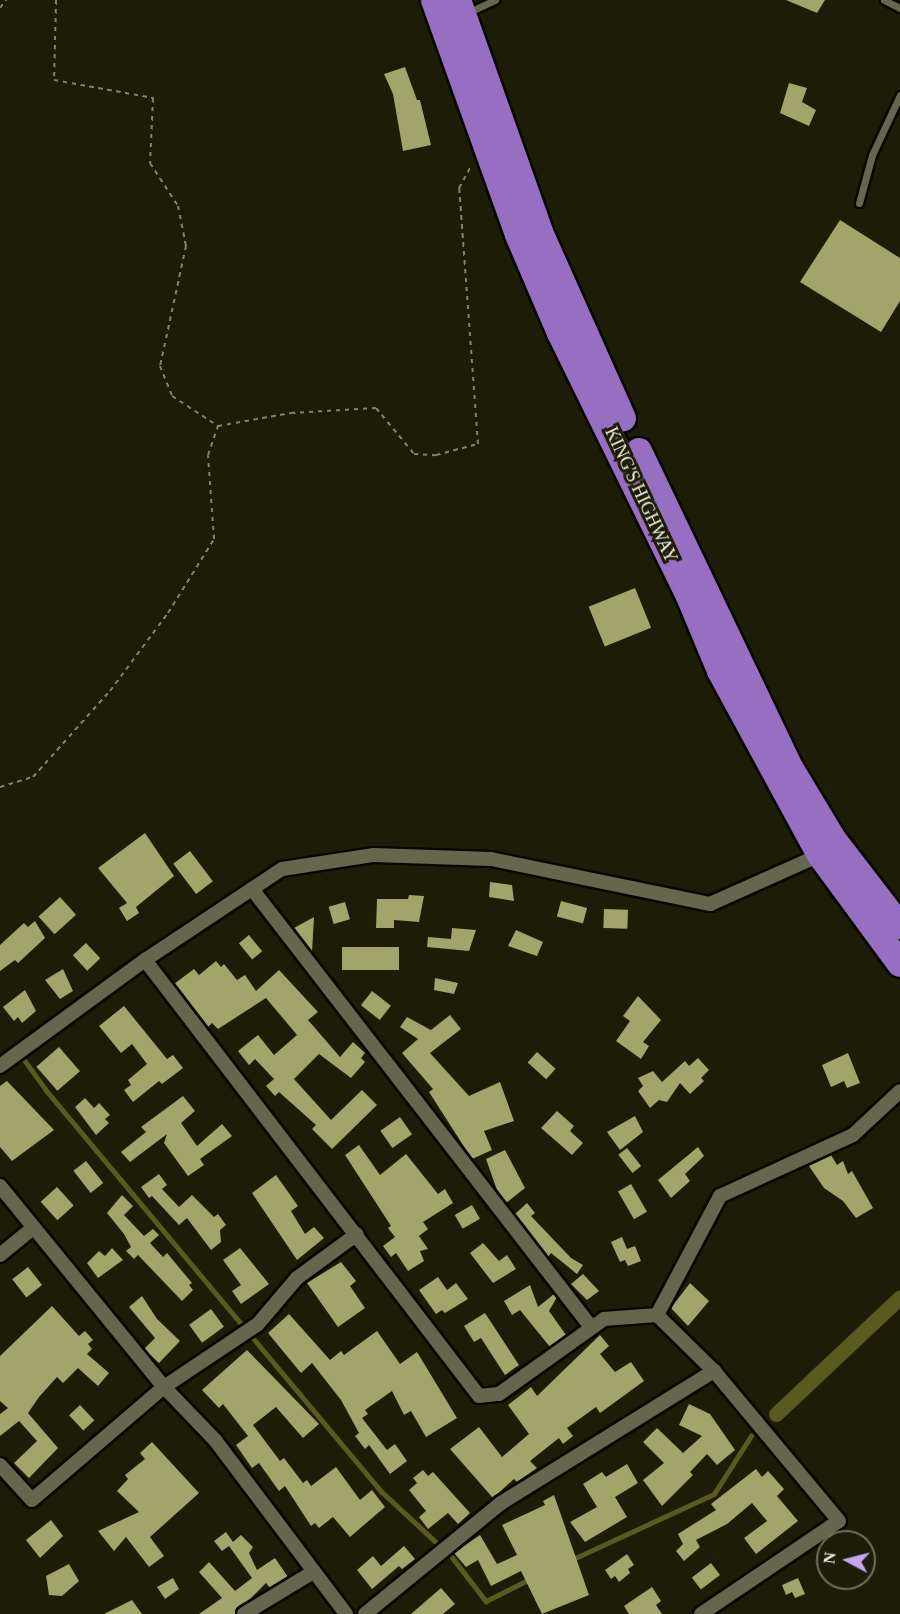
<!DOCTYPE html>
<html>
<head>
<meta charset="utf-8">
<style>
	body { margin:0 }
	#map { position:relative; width:900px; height:1614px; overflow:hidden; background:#1c1c07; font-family:"Times New Roman",serif }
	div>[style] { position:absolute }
	.stream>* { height:4.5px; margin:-2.25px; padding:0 2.25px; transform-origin:2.25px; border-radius:2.25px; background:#585a1e }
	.canal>* { height:15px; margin:-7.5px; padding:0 7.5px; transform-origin:7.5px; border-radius:7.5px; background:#585a1e }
	.building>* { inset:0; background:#a2a569; transform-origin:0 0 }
	.path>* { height:2px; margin-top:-1px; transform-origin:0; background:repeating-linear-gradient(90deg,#818270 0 4.5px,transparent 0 9px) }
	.roads { filter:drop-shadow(2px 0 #070700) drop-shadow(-2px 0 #070700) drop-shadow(0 2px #070700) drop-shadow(0 -2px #070700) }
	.lane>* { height:7px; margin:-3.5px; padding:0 3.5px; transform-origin:3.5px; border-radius:3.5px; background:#65664e }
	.street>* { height:14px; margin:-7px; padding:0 7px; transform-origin:7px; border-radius:7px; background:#65664e }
	.highway>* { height:26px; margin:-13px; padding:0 13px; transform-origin:13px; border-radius:13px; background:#976fc2 }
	span { translate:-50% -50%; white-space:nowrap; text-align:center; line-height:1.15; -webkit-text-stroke:6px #1c1c07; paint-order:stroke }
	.street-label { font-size:18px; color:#f0f1e3 }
	.north { position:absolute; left:816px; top:1530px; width:60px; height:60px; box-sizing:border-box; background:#1c1c07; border:2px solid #71715f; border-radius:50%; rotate:277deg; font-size:16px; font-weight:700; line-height:24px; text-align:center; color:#f0f1e3 }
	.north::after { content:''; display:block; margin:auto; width:21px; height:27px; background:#c8a6ef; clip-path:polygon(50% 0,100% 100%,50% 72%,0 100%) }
</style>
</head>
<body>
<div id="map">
	<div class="stream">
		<i style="left:23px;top:1058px;width:39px;rotate:54deg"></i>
		<i style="left:46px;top:1090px;width:523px;rotate:50.12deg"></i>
		<i style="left:381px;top:1491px;width:74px;rotate:42.8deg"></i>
		<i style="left:452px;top:1557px;width:56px;rotate:52.3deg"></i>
		<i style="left:486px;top:1601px;width:49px;rotate:-26.6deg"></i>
		<i style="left:571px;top:1560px;width:157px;rotate:-24.8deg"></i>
		<i style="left:714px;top:1494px;width:69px;rotate:-57.5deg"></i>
	</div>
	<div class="canal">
		<i style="left:776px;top:1414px;width:170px;rotate:-43.3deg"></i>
	</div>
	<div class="building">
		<i style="clip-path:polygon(786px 0,825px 0,817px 13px)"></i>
		<i style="clip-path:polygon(405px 67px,417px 100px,420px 100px,431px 145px,403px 151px,393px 94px,384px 74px)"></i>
		<i style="clip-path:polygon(789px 83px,807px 88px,802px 102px,816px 110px,809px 126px,780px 113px)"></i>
		<i style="clip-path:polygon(840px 220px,900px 258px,900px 301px,881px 332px,800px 282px)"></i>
		<i style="left:635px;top:588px;width:43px;height:50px;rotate:68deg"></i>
		<i style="clip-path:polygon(145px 833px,174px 876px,136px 907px,139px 913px,127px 921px,119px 908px,127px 903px,98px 868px)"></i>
		<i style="left:190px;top:851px;width:38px;height:21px;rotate:53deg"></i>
		<i style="clip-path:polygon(490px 882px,512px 885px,514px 901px,489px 897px)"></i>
		<i style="clip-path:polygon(409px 895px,424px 896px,419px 922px,394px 920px,394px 928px,376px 928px,377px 899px,408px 899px)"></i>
		<i style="left:60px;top:897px;width:24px;height:29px;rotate:48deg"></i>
		<i style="left:561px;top:901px;width:27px;height:16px;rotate:15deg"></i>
		<i style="left:345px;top:902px;width:18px;height:17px;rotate:74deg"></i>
		<i style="left:604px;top:909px;width:24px;height:19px;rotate:2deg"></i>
		<i style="clip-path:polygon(314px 917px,312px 952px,294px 928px)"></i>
		<i style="clip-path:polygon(35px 921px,45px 938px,18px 963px,15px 960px,0 971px,0 945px,24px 923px,28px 927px)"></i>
		<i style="clip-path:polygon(452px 928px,476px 930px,469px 951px,427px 947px,428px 937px,451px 939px)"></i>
		<i style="clip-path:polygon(516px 930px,543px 942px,537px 956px,508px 946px)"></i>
		<i style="left:249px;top:935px;width:21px;height:13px;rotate:51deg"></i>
		<i style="left:86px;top:943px;width:21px;height:18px;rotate:47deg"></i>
		<i style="left:399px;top:947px;width:23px;height:57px;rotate:90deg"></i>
		<i style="clip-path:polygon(216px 961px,221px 967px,224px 964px,237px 980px,245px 975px,256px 991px,279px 970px,318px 1012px,308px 1020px,340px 1057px,353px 1042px,365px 1053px,361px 1058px,365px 1062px,351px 1078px,319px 1054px,294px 1079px,331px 1120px,362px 1090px,377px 1105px,332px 1149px,312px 1129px,316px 1125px,279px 1092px,275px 1096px,266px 1086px,274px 1079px,255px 1059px,249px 1065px,238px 1051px,258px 1035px,274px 1055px,297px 1035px,266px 998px,218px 1029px,212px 1023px,208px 1027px,174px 984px,194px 969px,199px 975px)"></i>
		<i style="clip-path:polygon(63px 969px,73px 991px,60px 999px,45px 980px)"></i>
		<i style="clip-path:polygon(435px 978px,458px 983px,454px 994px,434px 990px)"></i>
		<i style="clip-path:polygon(25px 990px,36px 1011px,22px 1023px,18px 1017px,14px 1021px,3px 1007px)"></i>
		<i style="left:372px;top:991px;width:24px;height:18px;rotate:38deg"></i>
		<i style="clip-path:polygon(638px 996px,661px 1020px,643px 1042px,649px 1046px,641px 1059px,616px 1041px,630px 1021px,623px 1016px)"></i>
		<i style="clip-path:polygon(124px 1006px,167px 1059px,173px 1055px,183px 1068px,162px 1084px,159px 1081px,133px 1102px,124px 1090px,131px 1085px,128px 1080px,147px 1064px,132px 1044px,121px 1053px,99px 1026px)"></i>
		<i style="clip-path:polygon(450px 1015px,461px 1029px,430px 1053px,469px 1096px,500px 1082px,514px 1121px,484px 1131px,492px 1150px,472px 1159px,429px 1092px,433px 1089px,402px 1053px,418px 1039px,400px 1027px,407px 1017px,431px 1030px)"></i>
		<i style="left:59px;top:1047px;width:32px;height:30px;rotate:49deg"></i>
		<i style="left:537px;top:1052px;width:25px;height:14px;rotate:42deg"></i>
		<i style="clip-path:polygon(848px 1053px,860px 1083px,847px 1088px,844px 1081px,831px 1087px,822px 1065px)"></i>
		<i style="clip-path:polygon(698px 1058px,709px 1070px,701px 1078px,704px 1081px,690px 1094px,680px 1083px,667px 1102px,659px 1100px,650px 1108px,638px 1091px,643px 1086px,638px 1078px,653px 1071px,662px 1082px,685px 1061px,689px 1066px)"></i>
		<i style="clip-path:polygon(7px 1081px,54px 1130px,12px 1161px,0 1147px,0 1086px)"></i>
		<i style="clip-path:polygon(183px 1096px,195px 1111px,181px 1123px,197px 1146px,222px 1124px,232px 1136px,200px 1159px,204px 1165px,188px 1176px,164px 1143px,167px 1134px,130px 1162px,121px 1152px,146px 1132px,141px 1127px)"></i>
		<i style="clip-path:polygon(85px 1098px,94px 1108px,99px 1103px,110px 1115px,105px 1119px,109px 1123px,96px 1135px,75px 1107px)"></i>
		<i style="clip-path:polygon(557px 1111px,574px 1126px,570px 1131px,583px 1143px,572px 1155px,541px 1128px)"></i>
		<i style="clip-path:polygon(635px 1116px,643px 1132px,620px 1150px,607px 1132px)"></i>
		<i style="left:400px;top:1117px;width:21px;height:24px;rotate:55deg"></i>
		<i style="clip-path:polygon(359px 1145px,380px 1175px,406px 1154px,438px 1194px,445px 1189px,453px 1203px,423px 1222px,428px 1229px,419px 1236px,428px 1249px,420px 1251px,424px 1261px,408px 1271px,396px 1253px,391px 1257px,383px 1246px,395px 1237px,388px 1228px,391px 1226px,345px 1155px)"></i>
		<i style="clip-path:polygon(698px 1147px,704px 1156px,685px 1174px,690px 1181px,671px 1198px,658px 1180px)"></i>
		<i style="left:627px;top:1148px;width:23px;height:11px;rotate:52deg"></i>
		<i style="clip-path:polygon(505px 1150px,525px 1188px,506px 1203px,497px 1190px,486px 1159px)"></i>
		<i style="clip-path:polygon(831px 1155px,837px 1165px,843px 1161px,848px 1174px,852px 1171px,873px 1208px,856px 1218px,843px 1201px,824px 1188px,809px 1166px)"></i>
		<i style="left:86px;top:1161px;width:28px;height:16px;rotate:52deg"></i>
		<i style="clip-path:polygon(159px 1174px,167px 1185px,162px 1189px,179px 1207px,192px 1195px,214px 1217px,218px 1214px,226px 1225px,220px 1230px,221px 1242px,211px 1250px,187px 1218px,179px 1225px,152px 1196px,149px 1198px,141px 1187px)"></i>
		<i style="clip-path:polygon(276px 1175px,298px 1206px,291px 1211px,305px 1234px,314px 1227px,324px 1238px,297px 1260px,252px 1193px)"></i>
		<i style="left:631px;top:1184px;width:32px;height:15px;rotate:60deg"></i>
		<i style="left:57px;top:1187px;width:25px;height:22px;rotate:48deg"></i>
		<i style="clip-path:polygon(122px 1195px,133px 1206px,124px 1215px,144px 1236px,153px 1229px,159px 1235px,150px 1243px,163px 1257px,167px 1253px,192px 1283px,189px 1285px,193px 1290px,182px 1301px,138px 1255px,134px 1259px,126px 1251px,131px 1247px,124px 1234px,107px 1213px)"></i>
		<i style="clip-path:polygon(527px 1203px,535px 1213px,531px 1216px,571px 1258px,583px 1265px,577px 1274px,551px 1253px,548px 1257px,515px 1214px)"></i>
		<i style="left:472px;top:1205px;width:16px;height:20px;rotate:60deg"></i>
		<i style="clip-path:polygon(622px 1237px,627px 1249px,635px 1246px,641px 1261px,628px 1266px,625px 1260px,620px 1262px,611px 1242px)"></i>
		<i style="clip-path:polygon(483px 1243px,499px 1261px,507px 1255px,516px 1269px,493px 1283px,470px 1253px)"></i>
		<i style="clip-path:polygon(112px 1248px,123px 1260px,98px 1278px,87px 1263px,99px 1251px,105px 1256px)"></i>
		<i style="clip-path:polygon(240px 1248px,269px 1284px,241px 1304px,232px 1291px,241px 1285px,223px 1260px)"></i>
		<i style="clip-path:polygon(341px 1262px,356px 1281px,350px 1286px,365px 1308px,338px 1327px,307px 1283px)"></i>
		<i style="left:28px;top:1267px;width:23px;height:20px;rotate:52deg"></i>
		<i style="clip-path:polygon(583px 1274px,599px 1291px,587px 1300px,571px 1284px)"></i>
		<i style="clip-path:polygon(438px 1277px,447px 1290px,456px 1283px,468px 1299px,445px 1313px,442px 1310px,436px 1314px,419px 1290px)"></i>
		<i style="clip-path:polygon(690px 1283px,709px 1301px,688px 1326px,671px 1308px)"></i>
		<i style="clip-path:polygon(530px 1285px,538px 1307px,554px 1294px,557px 1297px,549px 1311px,566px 1335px,550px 1347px,520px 1310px,512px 1315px,504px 1301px)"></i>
		<i style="clip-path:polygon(142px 1296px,157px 1319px,180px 1341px,159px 1363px,144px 1349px,155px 1338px,129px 1307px)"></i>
		<i style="clip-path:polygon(52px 1306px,79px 1336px,85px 1331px,93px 1340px,88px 1344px,92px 1349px,87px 1354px,109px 1373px,98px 1386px,78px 1368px,63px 1383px,57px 1377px,39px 1397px,28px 1413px,58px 1448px,29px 1478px,14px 1463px,37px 1441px,19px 1421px,0 1436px,0 1414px,8px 1408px,0 1401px,0 1356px)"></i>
		<i style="left:211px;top:1309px;width:22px;height:27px;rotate:54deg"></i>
		<i style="clip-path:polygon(485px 1313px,519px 1365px,505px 1375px,481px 1338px,474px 1342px,464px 1326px)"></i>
		<i style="clip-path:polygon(289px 1314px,330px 1360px,341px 1351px,344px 1355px,377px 1331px,400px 1364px,417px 1352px,457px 1418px,426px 1437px,411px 1411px,404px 1415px,392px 1391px,365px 1410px,368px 1414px,362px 1418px,387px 1450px,395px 1444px,407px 1461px,390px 1474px,369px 1445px,365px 1449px,355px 1436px,359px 1433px,341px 1400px,312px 1363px,301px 1373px,268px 1333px)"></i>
		<i style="clip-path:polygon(600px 1335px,609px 1346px,600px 1354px,615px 1372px,631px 1362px,644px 1381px,600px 1413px,596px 1407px,567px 1428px,573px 1436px,563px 1444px,559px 1438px,530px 1461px,537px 1468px,517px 1482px,514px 1479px,493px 1498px,450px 1449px,479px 1427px,502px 1457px,529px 1434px,508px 1405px,531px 1387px,537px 1396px)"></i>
		<i style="clip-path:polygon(247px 1350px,319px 1424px,303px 1438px,276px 1407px,253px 1425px,280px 1461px,284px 1458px,303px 1483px,307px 1480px,311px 1486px,336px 1467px,360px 1500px,372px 1490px,385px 1507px,350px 1537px,333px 1517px,319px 1528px,315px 1523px,311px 1526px,285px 1486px,279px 1491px,259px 1463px,252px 1468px,236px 1445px,248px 1436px,223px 1404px,219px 1408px,202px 1390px)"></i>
		<i style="clip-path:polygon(689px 1404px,710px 1414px,735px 1450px,717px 1465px,707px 1454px,690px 1472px,693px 1475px,662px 1506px,643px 1480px,664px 1463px,643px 1442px,657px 1428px,683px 1453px,702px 1436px,679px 1425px)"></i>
		<i style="left:80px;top:1405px;width:21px;height:15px;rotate:47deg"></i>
		<i style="clip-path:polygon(152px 1442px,199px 1493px,150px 1537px,164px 1556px,149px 1567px,126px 1537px,114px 1551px,98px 1531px,139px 1512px,117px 1491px,128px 1479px,125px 1475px,145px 1459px,140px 1453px)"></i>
		<i style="clip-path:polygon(627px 1464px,638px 1483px,615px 1497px,627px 1517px,585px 1542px,570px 1522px,597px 1507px,583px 1484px,602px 1472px,606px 1477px)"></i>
		<i style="clip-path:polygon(756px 1469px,762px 1477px,768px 1471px,784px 1489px,777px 1496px,798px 1521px,756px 1554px,744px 1538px,767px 1521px,752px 1503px,727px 1524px,696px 1540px,700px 1547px,684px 1561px,676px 1551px,683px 1544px,678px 1534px,716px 1510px,711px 1504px)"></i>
		<i style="clip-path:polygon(423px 1470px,428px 1476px,433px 1472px,470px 1513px,458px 1524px,448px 1513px,428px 1529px,419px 1517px,426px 1511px,409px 1490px,417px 1483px,413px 1478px)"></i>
		<i style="clip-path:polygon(554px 1495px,589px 1595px,542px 1614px,521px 1571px,491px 1586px,478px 1560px,466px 1567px,454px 1553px,480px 1535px,497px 1564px,517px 1555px,502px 1525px,545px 1505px,543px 1501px)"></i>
		<i style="clip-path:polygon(51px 1520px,63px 1536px,40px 1558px,26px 1540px)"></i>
		<i style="clip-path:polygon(226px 1532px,233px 1542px,241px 1535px,253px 1547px,249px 1553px,257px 1570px,275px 1558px,288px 1577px,270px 1588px,266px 1583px,235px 1614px,199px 1614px,222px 1598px,199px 1572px,209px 1562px,235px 1591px,252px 1578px,229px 1546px,222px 1551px,214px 1541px)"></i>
		<i style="clip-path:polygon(404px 1546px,415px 1559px,402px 1569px,399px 1566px,372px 1589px,357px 1570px,373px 1556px,381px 1566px)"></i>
		<i style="clip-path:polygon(627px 1554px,634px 1565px,628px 1569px,630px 1573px,619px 1582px,615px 1576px,611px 1579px,605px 1570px)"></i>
		<i style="left:711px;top:1563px;width:15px;height:24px;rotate:53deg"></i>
		<i style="clip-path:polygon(69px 1564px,79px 1581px,62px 1596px,49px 1595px,46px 1576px)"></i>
		<i style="clip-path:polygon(173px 1578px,179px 1589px,165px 1599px,157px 1587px)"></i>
		<i style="clip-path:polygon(798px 1578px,805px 1594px,795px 1598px,792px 1592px,786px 1595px,782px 1585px)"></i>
		<i style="clip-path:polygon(652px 1587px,661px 1601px,656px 1605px,662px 1614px,629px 1614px,624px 1606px)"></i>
		<i style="clip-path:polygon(441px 1588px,455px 1604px,443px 1614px,411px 1614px)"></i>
		<i style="clip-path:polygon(132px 1600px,142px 1614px,104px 1614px)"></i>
	</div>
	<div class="path">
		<i style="left:56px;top:0;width:80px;rotate:91.4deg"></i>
		<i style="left:54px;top:80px;width:101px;rotate:10.3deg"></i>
		<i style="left:153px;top:98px;width:65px;rotate:92.6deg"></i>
		<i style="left:150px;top:163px;width:51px;rotate:56.9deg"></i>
		<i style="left:178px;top:206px;width:41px;rotate:78.7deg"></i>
		<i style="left:186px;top:246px;width:123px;rotate:102.2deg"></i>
		<i style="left:160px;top:366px;width:32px;rotate:68deg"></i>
		<i style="left:172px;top:396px;width:55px;rotate:33.1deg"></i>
		<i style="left:218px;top:426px;width:74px;rotate:-10.1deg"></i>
		<i style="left:291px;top:413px;width:85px;rotate:-3.4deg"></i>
		<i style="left:376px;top:408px;width:60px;rotate:50.4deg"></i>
		<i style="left:414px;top:454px;width:22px;rotate:3deg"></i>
		<i style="left:436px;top:455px;width:43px;rotate:-14.7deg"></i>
		<i style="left:478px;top:444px;width:257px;rotate:-94.2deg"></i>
		<i style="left:459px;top:188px;width:25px;rotate:-61deg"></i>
		<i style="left:0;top:8px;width:10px;rotate:-53deg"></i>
		<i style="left:0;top:787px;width:34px;rotate:-17deg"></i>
		<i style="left:33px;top:777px;width:115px;rotate:-48.2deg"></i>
		<i style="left:110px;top:691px;width:97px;rotate:-53.4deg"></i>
		<i style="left:168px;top:613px;width:87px;rotate:-58.1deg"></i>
		<i style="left:214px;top:539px;width:84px;rotate:-94.1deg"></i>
		<i style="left:208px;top:455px;width:31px;rotate:-71deg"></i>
	</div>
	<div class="roads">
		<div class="lane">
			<i style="left:884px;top:0;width:18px;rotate:27deg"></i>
			<i style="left:467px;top:13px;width:31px;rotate:-25deg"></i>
			<i style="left:859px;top:203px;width:50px;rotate:-74.8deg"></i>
			<i style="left:872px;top:155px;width:66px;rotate:-65deg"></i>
		</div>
		<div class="street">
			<i style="left:252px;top:889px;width:554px;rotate:52.26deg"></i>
			<i style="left:145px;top:960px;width:549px;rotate:52.55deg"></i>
			<i style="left:479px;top:1396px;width:20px;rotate:-6deg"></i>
			<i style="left:499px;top:1394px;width:129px;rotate:-35.5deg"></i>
			<i style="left:604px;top:1319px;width:53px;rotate:-4.3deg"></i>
			<i style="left:0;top:1066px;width:180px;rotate:-36.2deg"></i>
			<i style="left:145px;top:960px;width:164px;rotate:-33.6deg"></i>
			<i style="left:282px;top:869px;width:93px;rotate:-8.7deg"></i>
			<i style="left:374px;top:855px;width:117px;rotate:2deg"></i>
			<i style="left:491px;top:859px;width:224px;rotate:11.6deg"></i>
			<i style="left:710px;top:904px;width:120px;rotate:-24deg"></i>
			<i style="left:0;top:1186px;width:259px;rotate:50.8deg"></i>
			<i style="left:164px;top:1387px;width:113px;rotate:-33.8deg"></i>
			<i style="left:258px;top:1324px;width:60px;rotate:-49.7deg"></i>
			<i style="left:297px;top:1278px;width:74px;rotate:-36.3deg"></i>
			<i style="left:0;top:1255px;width:43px;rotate:-39.3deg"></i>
			<i style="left:0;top:1465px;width:47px;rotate:47.6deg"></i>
			<i style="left:32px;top:1500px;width:174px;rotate:-40.6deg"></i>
			<i style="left:164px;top:1387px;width:74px;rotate:46.1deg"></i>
			<i style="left:215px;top:1440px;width:218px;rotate:53deg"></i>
			<i style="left:244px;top:1614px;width:81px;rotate:-31.3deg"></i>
			<i style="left:365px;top:1614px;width:176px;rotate:-39.2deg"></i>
			<i style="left:501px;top:1503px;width:251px;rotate:-31.8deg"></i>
			<i style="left:701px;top:1614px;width:166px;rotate:-34deg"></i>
			<i style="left:839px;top:1521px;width:195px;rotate:-129.8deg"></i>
			<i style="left:714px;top:1371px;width:80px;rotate:-135.5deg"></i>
			<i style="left:657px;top:1315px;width:135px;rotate:-62.1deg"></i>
			<i style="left:720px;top:1196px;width:146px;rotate:-24.6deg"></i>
			<i style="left:853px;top:1135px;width:64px;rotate:-43.1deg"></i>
		</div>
		<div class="highway">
			<i style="left:434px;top:0;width:250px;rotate:70.3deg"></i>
			<i style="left:518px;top:235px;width:107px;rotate:66.8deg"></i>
			<i style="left:560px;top:333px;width:291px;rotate:63.9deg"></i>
			<i style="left:688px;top:594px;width:83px;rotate:67.4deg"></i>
			<i style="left:720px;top:671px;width:209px;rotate:61.5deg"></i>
			<i style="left:820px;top:855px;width:135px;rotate:53.7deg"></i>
			<i style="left:458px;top:0;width:246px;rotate:70.5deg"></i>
			<i style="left:540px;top:232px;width:204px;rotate:66deg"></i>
			<i style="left:639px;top:451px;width:352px;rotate:64.5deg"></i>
			<i style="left:791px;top:769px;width:82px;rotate:59deg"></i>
			<i style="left:833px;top:839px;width:110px;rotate:52.4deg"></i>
		</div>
	</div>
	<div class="street-label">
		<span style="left:641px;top:495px;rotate:65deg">KING'S HIGHWAY</span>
	</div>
	<div class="north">N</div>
</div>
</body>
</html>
